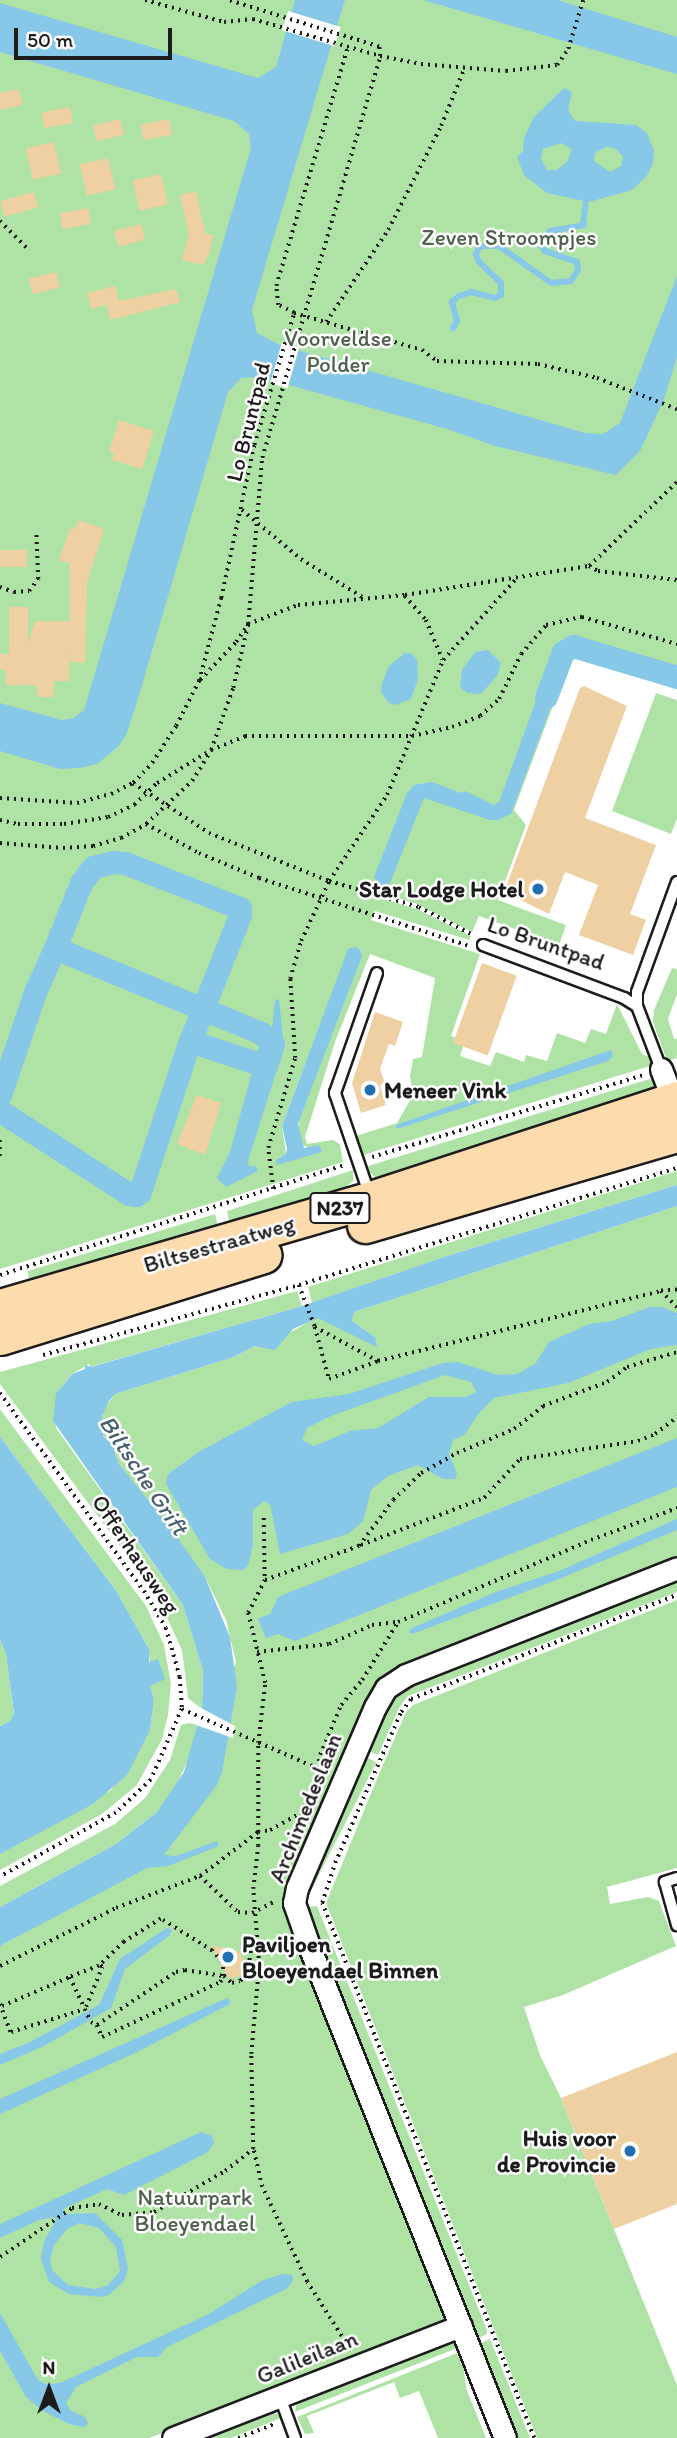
<!DOCTYPE html>
<html>
<head>
<meta charset="utf-8">
<style>
	body { margin:0 }
	#map { position:relative; width:677px; height:2438px; overflow:hidden; background:#fff; font-family:Itim,sans-serif }
	div>[style] { position:absolute }
	.green>* { inset:0; background:#afe3a5; transform-origin:0 0 }
	.water>* { inset:0; background:#87c7e7 }
	.pier>* { inset:0; background:#fff; transform-origin:0 0 }
	.stream>* { height:6px; margin:-3px; padding:0 3px; transform-origin:3px; border-radius:3px; background:#87c7e7 }
	.canal>* { height:23px; margin:-11.5px; padding:0 11.5px; transform-origin:11.5px; border-radius:11.5px; background:#87c7e7 }
	.building>* { inset:0; background:#efd0a2; transform-origin:0 0 }
	.path>* { height:3.5px; margin-top:-1.75px; transform-origin:0; background:repeating-linear-gradient(90deg,#1c1c1c 0 2px,transparent 0 7px) }
	.roads { filter:drop-shadow(2px 0 #1c1c1c) drop-shadow(-2px 0 #1c1c1c) drop-shadow(0 2px #1c1c1c) drop-shadow(0 -2px #1c1c1c) }
	.lane>* { height:10px; margin:-5px; padding:0 5px; transform-origin:5px; border-radius:5px; background:#fff }
	.street>* { height:21px; margin:-10.5px; padding:0 10.5px; transform-origin:10.5px; border-radius:10.5px; background:#fff }
	.primary>* { height:35px; margin:-17.5px; padding:0 17.5px; transform-origin:17.5px; border-radius:17.5px; background:#fedbac }
	.dots>* { width:19px; height:19px; translate:-50% -50%; box-sizing:border-box; border:4px solid #fff; border-radius:50% }
	span { translate:-50% -50%; white-space:nowrap; text-align:center; line-height:1.15; -webkit-text-stroke:5px #fff; paint-order:stroke }
	.shield-label span { padding:2px 5px; background:#fff; border:2px solid; border-radius:5px; -webkit-text-stroke-width:0 }
	.shield-label { font-size:21px; color:#1c1c1c; font-weight:700 }
	.park-label { font-size:23px; color:#4f624c }
	.street-label { font-size:23px; color:#1c1c1c }
	.poi-label { font-size:23px; color:#1c1c1c; font-weight:700 }
	.right { translate:-100% -50%; text-align:right }
	.left { translate:0 -50%; text-align:left }
	.water-label { font-size:24px; color:#47606d; font-style:italic }
	.north { position:absolute; left:14px; top:2354px; width:70px; height:70px; -webkit-text-stroke:5px #fff; paint-order:stroke; rotate:0deg; font-size:19px; font-weight:700; line-height:28px; text-align:center; color:#1c1c1c }
	.north::after { content:''; display:block; margin:auto; width:24px; height:32px; background:#1c1c1c; clip-path:polygon(50% 0,100% 100%,50% 72%,0 100%) }
	.scale { position:absolute; left:14px; top:28px; width:158px; height:32px; box-sizing:border-box; border:4px solid #1c1c1c; border-top:0; padding-left:9px; font-size:21px; line-height:24px; white-space:nowrap; color:#1c1c1c; -webkit-text-stroke:5px #fff; paint-order:stroke }
</style>
</head>
<body>
<div id="map">
	<div class="green">
		<i style="clip-path:polygon(evenodd,0 0,677px 0,677px 686px,572px 655px,514px 810px,526px 825px,498px 900px,566px 925px,559px 945px,479px 916px,472px 932px,417px 904px,382px 893px,380px 898px,417px 909px,471px 936px,469px 940px,375px 911px,371px 920px,480px 954px,451px 1036px,465px 1041px,460px 1056px,490px 1066px,496px 1052px,524px 1062px,526px 1055px,547px 1061px,557px 1033px,585px 1043px,591px 1029px,606px 1034px,617px 1004px,642px 1054px,649px 1057px,653px 1065px,363px 1155px,356px 1136px,397px 1123px,413px 1095px,410px 1076px,413px 1059px,422px 1057px,435px 978px,370px 954px,335px 1042px,305px 1137px,307px 1144px,333px 1140px,340px 1144px,343px 1162px,0 1269px,0 0,306px 1062px,298px 1131px,301px 1144px,309px 1148px,276px 1160px,286px 1154px,282px 1126px,306px 1062px)"></i>
		<i style="clip-path:polygon(656px 693px,677px 700px,677px 819px,671px 834px,612px 811px)"></i>
		<i style="clip-path:polygon(672px 968px,677px 969px,677px 994px,668px 1019px,674px 1039px,677px 1039px,677px 1058px,667px 1061px,653px 1022px,654px 1010px)"></i>
		<i style="clip-path:polygon(656px 1077px,653px 1089px,390px 1179px,376px 1178px,369px 1171px,368px 1166px)"></i>
		<i style="clip-path:polygon(353px 1170px,353px 1181px,339px 1192px,230px 1227px,227px 1211px)"></i>
		<i style="clip-path:polygon(677px 1171px,677px 1185px,444px 1257px,312px 1303px,308px 1287px)"></i>
		<i style="clip-path:polygon(677px 1206px,677px 1559px,408px 1667px,339px 1770px,336px 1769px,330px 1780px,334px 1782px,290px 1883px,448px 2323px,149px 2438px,0 2438px,0 1946px,117px 1882px,161px 1850px,236px 1662px,226px 1620px,205px 1577px,119px 1464px,114px 1451px,117px 1445px,103px 1436px,100px 1425px,104px 1409px,115px 1394px,234px 1357px,255px 1346px,265px 1346px,318px 1317px,375px 1337px,352px 1321px,354px 1312px)"></i>
		<i style="clip-path:polygon(215px 1214px,219px 1231px,29px 1285px,28px 1271px)"></i>
		<i style="clip-path:polygon(297px 1291px,302px 1306px,90px 1367px,89px 1364px,72px 1374px,57px 1393px,56px 1428px,183px 1605px,203px 1671px,202px 1709px,188px 1698px,182px 1650px,157px 1596px,0 1384px,0 1372px)"></i>
		<i style="clip-path:polygon(0 1409px,146px 1606px,164px 1645px,171px 1684px,168px 1715px,162px 1739px,137px 1785px,102px 1814px,0 1870px,0 1854px,111px 1790px,150px 1730px,154px 1701px,149px 1686px,150px 1651px,117px 1592px,0 1437px)"></i>
		<i style="clip-path:polygon(677px 1577px,677px 1592px,408px 1696px,400px 1706px,378px 1755px,364px 1749px,387px 1700px,402px 1687px)"></i>
		<i style="clip-path:polygon(677px 1600px,677px 1868px,607px 1887px,610px 1904px,648px 1897px,659px 1901px,676px 1946px,563px 1995px,524px 2007px,540px 2055px,561px 2098px,677px 2385px,677px 2438px,537px 2438px,326px 1903px,379px 1774px,406px 1712px,413px 1705px)"></i>
		<i style="clip-path:polygon(0 1640px,6px 1654px,14px 1715px,10px 1721px,0 1726px)"></i>
		<i style="clip-path:polygon(188px 1723px,200px 1725px,192px 1751px,174px 1790px,157px 1812px,116px 1844px,0 1907px,0 1886px,115px 1824px,145px 1798px,170px 1760px,181px 1725px)"></i>
		<i style="left:362px;top:1755px;width:16px;height:157px;rotate:27deg"></i>
		<i style="clip-path:polygon(317px 1906px,487px 2330px,487px 2334px,475px 2340px,302px 1907px)"></i>
		<i style="clip-path:polygon(452px 2333px,460px 2347px,295px 2412px,297px 2401px,396px 2362px)"></i>
		<i style="clip-path:polygon(490px 2339px,530px 2438px,513px 2438px,477px 2345px)"></i>
		<i style="clip-path:polygon(462px 2351px,466px 2388px,486px 2438px,438px 2438px,419px 2391px,400px 2398px,394px 2382px,307px 2416px,314px 2433px,305px 2434px,297px 2417px)"></i>
		<i style="clip-path:polygon(274px 2411px,281px 2418px,231px 2438px,205px 2438px)"></i>
	</div>
	<div class="water">
		<i style="clip-path:polygon(295px 0,345px 0,252px 310px,257px 333px,280px 345px,585px 433px,603px 434px,620px 423px,677px 276px,677px 357px,664px 399px,640px 451px,616px 475px,495px 446px,447px 429px,271px 380px,256px 377px,241px 378px,228px 392px,140px 692px,127px 733px,119px 746px,97px 764px,80px 768px,60px 769px,0 751px,0 703px,62px 720px,74px 718px,84px 710px,251px 148px,249px 134px,234px 121px,0 52px,0 3px,258px 78px,276px 67px)"></i>
		<i style="clip-path:polygon(423px 0,558px 0,677px 37px,677px 74px)"></i>
		<i style="clip-path:polygon(evenodd,564px 88px,572px 92px,568px 110px,575px 121px,636px 125px,647px 133px,654px 151px,653px 164px,646px 177px,632px 190px,589px 202px,547px 193px,524px 175px,517px 157px,523px 151px,524px 138px,534px 117px,564px 88px,561px 143px,572px 149px,567px 162px,557px 170px,547px 170px,541px 159px,543px 149px,561px 143px,564px 88px,606px 147px,615px 148px,623px 157px,621px 166px,610px 172px,594px 161px,595px 153px,606px 147px)"></i>
		<i style="clip-path:polygon(555px 649px,558px 688px,511px 814px,498px 820px,490px 820px,424px 798px,390px 883px,383px 887px,377px 884px,374px 877px,407px 793px,414px 785px,432px 782px,461px 793px,465px 791px,494px 805px,499px 802px)"></i>
		<i style="clip-path:polygon(488px 650px,501px 663px,497px 676px,481px 694px,467px 693px,460px 687px,462px 670px,475px 652px)"></i>
		<i style="clip-path:polygon(405px 653px,410px 653px,417px 659px,418px 679px,411px 699px,395px 705px,389px 703px,381px 692px,382px 683px,389px 666px)"></i>
		<i style="clip-path:polygon(355px 947px,360px 949px,362px 956px,298px 1124px,304px 1148px,319px 1145px,322px 1152px,277px 1165px,276px 1160px,286px 1154px,287px 1149px,282px 1126px,348px 949px)"></i>
		<i style="clip-path:polygon(279px 999px,284px 1047px,248px 1161px,249px 1166px,256px 1166px,258px 1171px,226px 1187px,217px 1178px,230px 1152px,263px 1032px,270px 1032px,272px 1029px,275px 1000px)"></i>
		<i style="clip-path:polygon(611px 1050px,613px 1056px,608px 1061px,397px 1129px,396px 1125px)"></i>
		<i style="clip-path:polygon(677px 1185px,677px 1206px,354px 1312px,352px 1321px,375px 1337px,377px 1347px,318px 1318px,293px 1329px,275px 1350px,255px 1346px,234px 1357px,115px 1394px,109px 1401px,102px 1416px,103px 1436px,111px 1443px,116px 1443px,114px 1451px,119px 1464px,175px 1534px,205px 1577px,230px 1637px,237px 1687px,222px 1772px,217px 1785px,164px 1855px,176px 1856px,217px 1841px,219px 1846px,168px 1866px,147px 1868px,0 1946px,0 1907px,116px 1844px,157px 1812px,184px 1772px,202px 1709px,203px 1671px,183px 1605px,53px 1421px,56px 1393px,65px 1383px,72px 1374px,85px 1369px,85px 1365px,91px 1367px,302px 1306px,444px 1257px)"></i>
		<i style="clip-path:polygon(evenodd,650px 1307px,662px 1307px,677px 1313px,677px 1345px,651px 1349px,568px 1383px,494px 1398px,479px 1413px,464px 1435px,453px 1440px,449px 1454px,457px 1474px,455px 1479px,443px 1479px,418px 1465px,388px 1476px,371px 1490px,363px 1521px,348px 1534px,280px 1554px,270px 1504px,264px 1501px,253px 1510px,253px 1544px,248px 1566px,243px 1570px,227px 1569px,210px 1559px,166px 1484px,168px 1474px,200px 1451px,292px 1402px,349px 1394px,443px 1363px,458px 1362px,498px 1375px,517px 1374px,535px 1364px,549px 1342px,589px 1324px,612px 1321px,650px 1307px,445px 1375px,471px 1382px,476px 1392px,465px 1397px,429px 1397px,378px 1428px,350px 1431px,314px 1446px,302px 1440px,307px 1428px,331px 1416px,445px 1375px)"></i>
		<i style="clip-path:polygon(0 1437px,117px 1592px,150px 1651px,149px 1662px,158px 1659px,165px 1679px,150px 1686px,154px 1701px,150px 1730px,127px 1775px,93px 1804px,0 1854px,0 1726px,10px 1721px,14px 1714px,6px 1654px,0 1640px)"></i>
		<i style="clip-path:polygon(677px 1438px,677px 1487px,295px 1641px,278px 1634px,266px 1638px,258px 1619px,270px 1614px,278px 1597px)"></i>
		<i style="clip-path:polygon(677px 1519px,677px 1530px,554px 1581px,412px 1634px,409px 1632px,412px 1628px,496px 1592px,559px 1571px)"></i>
		<i style="clip-path:polygon(167px 1928px,172px 1930px,170px 1935px,125px 1969px,111px 2008px,42px 2047px,0 2065px,0 2054px,28px 2043px,99px 2005px,120px 1959px)"></i>
		<i style="clip-path:polygon(227px 1998px,231px 2001px,228px 2005px,135px 2053px,0 2114px,0 2099px)"></i>
		<i style="clip-path:polygon(evenodd,201px 2132px,212px 2136px,214px 2143px,208px 2152px,124px 2195px,107px 2189px,63px 2209px,67px 2214px,95px 2213px,122px 2240px,128px 2269px,124px 2281px,109px 2295px,100px 2297px,69px 2294px,49px 2282px,41px 2259px,44px 2241px,56px 2221px,54px 2217px,39px 2220px,0 2238px,0 2224px,201px 2132px,79px 2223px,99px 2228px,116px 2247px,120px 2271px,107px 2286px,95px 2289px,68px 2285px,52px 2270px,50px 2260px,54px 2245px,67px 2229px,79px 2223px)"></i>
		<i style="clip-path:polygon(282px 2274px,292px 2275px,293px 2280px,288px 2288px,167px 2347px,158px 2357px,137px 2357px,76px 2387px,66px 2403px,70px 2410px,85px 2417px,88px 2424px,84px 2427px,69px 2424px,43px 2411px,26px 2397px,0 2351px,0 2313px,38px 2380px,46px 2384px,60px 2383px,209px 2314px,261px 2281px)"></i>
	</div>
	<div class="pier">
		<i style="left:288px;top:11px;width:55px;height:20px;rotate:17deg"></i>
		<i style="left:282px;top:342px;width:18px;height:43px;rotate:16deg"></i>
		<i style="clip-path:polygon(199px 1707px,235px 1726px,233px 1738px,196px 1725px)"></i>
	</div>
	<div class="stream">
		<i style="left:453px;top:328px;width:8px;rotate:-60deg"></i>
		<i style="left:457px;top:321px;width:20px;rotate:-105deg"></i>
		<i style="left:452px;top:302px;width:9px;rotate:-41deg"></i>
		<i style="left:459px;top:296px;width:13px;rotate:-18deg"></i>
		<i style="left:471px;top:292px;width:25px;rotate:14deg"></i>
		<i style="left:495px;top:298px;width:7px;rotate:-27deg"></i>
		<i style="left:501px;top:295px;width:12px;rotate:-90deg"></i>
		<i style="left:501px;top:283px;width:30px;rotate:-136deg"></i>
		<i style="left:479px;top:262px;width:9px;rotate:-111deg"></i>
		<i style="left:476px;top:254px;width:9px;rotate:-63deg"></i>
		<i style="left:480px;top:246px;width:19px"></i>
		<i style="left:499px;top:246px;width:64px;rotate:35.4deg"></i>
		<i style="left:551px;top:283px;width:20px;rotate:-6deg"></i>
		<i style="left:571px;top:281px;width:13px;rotate:-58deg"></i>
		<i style="left:578px;top:270px;width:8px;rotate:-97deg"></i>
		<i style="left:577px;top:262px;width:34px;rotate:-161deg"></i>
		<i style="left:545px;top:251px;width:9px;rotate:-126deg"></i>
		<i style="left:540px;top:244px;width:16px;rotate:-52deg"></i>
		<i style="left:550px;top:231px;width:34px;rotate:-10deg"></i>
		<i style="left:583px;top:225px;width:24px;rotate:-83deg"></i>
	</div>
	<div class="canal">
		<i style="left:546px;top:697px;width:48px;rotate:-69.3deg"></i>
		<i style="left:563px;top:652px;width:12px;rotate:-31deg"></i>
		<i style="left:573px;top:646px;width:109px;rotate:16.6deg"></i>
		<i style="left:55px;top:948px;width:70px;rotate:-68.2deg"></i>
		<i style="left:81px;top:883px;width:20px;rotate:-53deg"></i>
		<i style="left:93px;top:867px;width:21px;rotate:-14deg"></i>
		<i style="left:113px;top:862px;width:12px;rotate:5deg"></i>
		<i style="left:125px;top:863px;width:123px;rotate:21.4deg"></i>
		<i style="left:240px;top:908px;width:7px;rotate:90deg"></i>
		<i style="left:240px;top:915px;width:136px;rotate:111.6deg"></i>
		<i style="left:190px;top:1041px;width:80px;rotate:18.2deg"></i>
		<i style="left:0;top:1095px;width:109px;rotate:-71.2deg"></i>
		<i style="left:35px;top:992px;width:48px;rotate:-65.6deg"></i>
		<i style="left:55px;top:948px;width:223px;rotate:22.4deg"></i>
		<i style="left:261px;top:1033px;width:16px;rotate:43deg"></i>
		<i style="left:273px;top:1044px;width:17px;rotate:107deg"></i>
		<i style="left:0;top:1111px;width:153px;rotate:32.8deg"></i>
		<i style="left:129px;top:1194px;width:7px;rotate:8deg"></i>
		<i style="left:136px;top:1195px;width:5px;rotate:-37deg"></i>
		<i style="left:140px;top:1192px;width:157px;rotate:-71.8deg"></i>
	</div>
	<div class="building">
		<i style="clip-path:polygon(19px 89px,23px 105px,0 110px,0 93px)"></i>
		<i style="left:70px;top:107px;width:16px;height:29px;rotate:79deg"></i>
		<i style="left:120px;top:119px;width:16px;height:28px;rotate:76deg"></i>
		<i style="left:169px;top:119px;width:16px;height:29px;rotate:79deg"></i>
		<i style="left:54px;top:142px;width:32px;height:29px;rotate:77deg"></i>
		<i style="left:108px;top:158px;width:32px;height:29px;rotate:77deg"></i>
		<i style="left:161px;top:174px;width:31px;height:29px;rotate:77deg"></i>
		<i style="clip-path:polygon(196px 191px,205px 233px,213px 235px,209px 254px,203px 265px,182px 260px,189px 234px,180px 195px)"></i>
		<i style="left:34px;top:192px;width:16px;height:35px;rotate:75deg"></i>
		<i style="left:88px;top:208px;width:16px;height:29px;rotate:79deg"></i>
		<i style="left:141px;top:224px;width:16px;height:28px;rotate:75deg"></i>
		<i style="left:56px;top:272px;width:16px;height:28px;rotate:76deg"></i>
		<i style="clip-path:polygon(115px 286px,119px 301px,176px 289px,180px 302px,110px 320px,107px 305px,91px 309px,87px 293px)"></i>
		<i style="clip-path:polygon(119px 420px,154px 431px,142px 469px,112px 460px,114px 454px,109px 452px)"></i>
		<i style="clip-path:polygon(78px 520px,104px 529px,87px 583px,85px 663px,70px 662px,69px 650px,69px 681px,54px 681px,53px 697px,37px 697px,37px 685px,6px 685px,6px 670px,0 670px,0 654px,9px 654px,9px 607px,28px 607px,28px 643px,35px 621px,70px 621px,70px 564px,59px 560px,70px 528px,75px 529px)"></i>
		<i style="left:0;top:550px;width:27px;height:17px"></i>
		<i style="clip-path:polygon(584px 686px,627px 706px,585px 818px,656px 845px,630px 914px,646px 920px,633px 955px,579px 935px,598px 885px,565px 872px,549px 914px,504px 892px,580px 688px)"></i>
		<i style="left:482px;top:963px;width:37px;height:85px;rotate:20deg"></i>
		<i style="clip-path:polygon(375px 1012px,403px 1022px,395px 1046px,389px 1044px,380px 1069px,385px 1083px,380px 1085px,386px 1105px,361px 1113px,352px 1083px)"></i>
		<i style="clip-path:polygon(197px 1095px,221px 1103px,205px 1155px,177px 1144px)"></i>
		<i style="clip-path:polygon(211px 1945px,239px 1952px,246px 1963px,242px 1975px,231px 1979px,226px 1974px)"></i>
		<i style="clip-path:polygon(677px 2052px,677px 2204px,614px 2229px,561px 2098px)"></i>
	</div>
	<div class="path">
		<i style="left:145px;top:0;width:82px;rotate:15.6deg"></i>
		<i style="left:224px;top:22px;width:29px;rotate:-6deg"></i>
		<i style="left:253px;top:19px;width:132px;rotate:16.2deg"></i>
		<i style="left:380px;top:56px;width:42px;rotate:11deg"></i>
		<i style="left:421px;top:64px;width:85px;rotate:4.7deg"></i>
		<i style="left:506px;top:71px;width:51px;rotate:-6.7deg"></i>
		<i style="left:557px;top:65px;width:19px;rotate:-55deg"></i>
		<i style="left:568px;top:49px;width:51px;rotate:-73deg"></i>
		<i style="left:0;top:221px;width:42px;rotate:45deg"></i>
		<i style="left:294px;top:313px;width:133px;rotate:16.1deg"></i>
		<i style="left:422px;top:350px;width:19px;rotate:36deg"></i>
		<i style="left:437px;top:361px;width:101px;rotate:1.7deg"></i>
		<i style="left:538px;top:364px;width:61px;rotate:13.3deg"></i>
		<i style="left:597px;top:378px;width:86px;rotate:21.2deg"></i>
		<i style="left:326px;top:322px;width:111px;rotate:-56deg"></i>
		<i style="left:388px;top:230px;width:117px;rotate:-63deg"></i>
		<i style="left:441px;top:126px;width:61px;rotate:-68deg"></i>
		<i style="left:242px;top:510px;width:77px;rotate:39.7deg"></i>
		<i style="left:301px;top:559px;width:72px;rotate:31.9deg"></i>
		<i style="left:589px;top:566px;width:122px;rotate:-43.7deg"></i>
		<i style="left:0;top:587px;width:15px;rotate:20deg"></i>
		<i style="left:14px;top:592px;width:15px;rotate:-4deg"></i>
		<i style="left:29px;top:591px;width:15px;rotate:-53deg"></i>
		<i style="left:38px;top:579px;width:48px;rotate:-92.4deg"></i>
		<i style="left:405px;top:596px;width:32px;rotate:49deg"></i>
		<i style="left:426px;top:620px;width:43px;rotate:67deg"></i>
		<i style="left:200px;top:680px;width:52px;rotate:-46.5deg"></i>
		<i style="left:236px;top:642px;width:22px;rotate:-56deg"></i>
		<i style="left:248px;top:624px;width:53px;rotate:-20.8deg"></i>
		<i style="left:298px;top:605px;width:107px;rotate:-5.3deg"></i>
		<i style="left:405px;top:595px;width:186px;rotate:-9deg"></i>
		<i style="left:589px;top:566px;width:10px;rotate:29deg"></i>
		<i style="left:598px;top:571px;width:80px;rotate:6.5deg"></i>
		<i style="left:133px;top:783px;width:91px;rotate:33.3deg"></i>
		<i style="left:209px;top:833px;width:129px;rotate:21.8deg"></i>
		<i style="left:329px;top:881px;width:94px;rotate:16.1deg"></i>
		<i style="left:419px;top:907px;width:59px;rotate:27.4deg"></i>
		<i style="left:0;top:798px;width:77px;rotate:3.7deg"></i>
		<i style="left:77px;top:803px;width:35px;rotate:-15deg"></i>
		<i style="left:111px;top:794px;width:25px;rotate:-27deg"></i>
		<i style="left:133px;top:783px;width:28px;rotate:-46deg"></i>
		<i style="left:152px;top:763px;width:44px;rotate:-57deg"></i>
		<i style="left:176px;top:726px;width:51px;rotate:-62.9deg"></i>
		<i style="left:199px;top:681px;width:86px;rotate:-75.2deg"></i>
		<i style="left:221px;top:598px;width:157px;rotate:-77.8deg"></i>
		<i style="left:254px;top:445px;width:138px;rotate:-73.1deg"></i>
		<i style="left:294px;top:313px;width:18px;rotate:-153deg"></i>
		<i style="left:278px;top:305px;width:19px;rotate:-96deg"></i>
		<i style="left:276px;top:286px;width:251px;rotate:-73.3deg"></i>
		<i style="left:0;top:820px;width:18px;rotate:13deg"></i>
		<i style="left:18px;top:824px;width:46px"></i>
		<i style="left:64px;top:824px;width:45px;rotate:-9deg"></i>
		<i style="left:108px;top:817px;width:29px;rotate:-25deg"></i>
		<i style="left:134px;top:805px;width:32px;rotate:-44deg"></i>
		<i style="left:157px;top:783px;width:63px;rotate:-31.4deg"></i>
		<i style="left:211px;top:750px;width:37px;rotate:-22deg"></i>
		<i style="left:245px;top:736px;width:167px"></i>
		<i style="left:412px;top:736px;width:41px;rotate:-12.7deg"></i>
		<i style="left:452px;top:727px;width:30px;rotate:-21deg"></i>
		<i style="left:480px;top:716px;width:25px;rotate:-42deg"></i>
		<i style="left:499px;top:699px;width:50px;rotate:-63.9deg"></i>
		<i style="left:521px;top:654px;width:38px;rotate:-49deg"></i>
		<i style="left:546px;top:625px;width:37px;rotate:-13deg"></i>
		<i style="left:582px;top:617px;width:99px;rotate:15.9deg"></i>
		<i style="left:146px;top:824px;width:60px;rotate:28.7deg"></i>
		<i style="left:199px;top:853px;width:65px;rotate:22.6deg"></i>
		<i style="left:259px;top:878px;width:219px;rotate:17.9deg"></i>
		<i style="left:0;top:843px;width:63px;rotate:4.5deg"></i>
		<i style="left:63px;top:848px;width:30px;rotate:-4deg"></i>
		<i style="left:93px;top:846px;width:29px;rotate:-16deg"></i>
		<i style="left:121px;top:838px;width:29px;rotate:-29deg"></i>
		<i style="left:146px;top:824px;width:63px;rotate:-43.1deg"></i>
		<i style="left:192px;top:781px;width:36px;rotate:-58deg"></i>
		<i style="left:211px;top:750px;width:66px;rotate:-70.5deg"></i>
		<i style="left:233px;top:688px;width:66px;rotate:-76.8deg"></i>
		<i style="left:248px;top:624px;width:167px;rotate:-85.2deg"></i>
		<i style="left:262px;top:458px;width:419px;rotate:-73.6deg"></i>
		<i style="left:380px;top:56px;width:9px;rotate:-96deg"></i>
		<i style="left:379px;top:47px;width:159px;rotate:-162.8deg"></i>
		<i style="left:0;top:1140px;width:18px;rotate:90deg"></i>
		<i style="left:372px;top:1157px;width:283px;rotate:-16.8deg"></i>
		<i style="left:273px;top:1189px;width:41px;rotate:-97deg"></i>
		<i style="left:268px;top:1148px;width:94px;rotate:-73.3deg"></i>
		<i style="left:295px;top:1058px;width:79px;rotate:-93.6deg"></i>
		<i style="left:290px;top:979px;width:40px;rotate:-74deg"></i>
		<i style="left:301px;top:941px;width:66px;rotate:-65deg"></i>
		<i style="left:329px;top:881px;width:104px;rotate:-56deg"></i>
		<i style="left:387px;top:795px;width:146px;rotate:-67.5deg"></i>
		<i style="left:443px;top:660px;width:108px;rotate:-48deg"></i>
		<i style="left:0;top:1275px;width:362px;rotate:-17.7deg"></i>
		<i style="left:299px;top:1285px;width:45px;rotate:69.1deg"></i>
		<i style="left:315px;top:1327px;width:72px;rotate:28.4deg"></i>
		<i style="left:378px;top:1361px;width:292px;rotate:-13.9deg"></i>
		<i style="left:677px;top:1290px;width:16px;rotate:176deg"></i>
		<i style="left:661px;top:1291px;width:23px;rotate:45deg"></i>
		<i style="left:315px;top:1327px;width:54px;rotate:74.9deg"></i>
		<i style="left:329px;top:1379px;width:52px;rotate:-20.2deg"></i>
		<i style="left:43px;top:1355px;width:265px;rotate:-15.3deg"></i>
		<i style="left:299px;top:1285px;width:396px;rotate:-17.2deg"></i>
		<i style="left:0;top:1393px;width:245px;rotate:54deg"></i>
		<i style="left:144px;top:1591px;width:43px;rotate:59.3deg"></i>
		<i style="left:166px;top:1628px;width:51px;rotate:74.1deg"></i>
		<i style="left:180px;top:1677px;width:32px;rotate:86deg"></i>
		<i style="left:182px;top:1709px;width:77px;rotate:113.6deg"></i>
		<i style="left:151px;top:1780px;width:48px;rotate:136.7deg"></i>
		<i style="left:116px;top:1813px;width:132px;rotate:151.1deg"></i>
		<i style="left:264px;top:1518px;width:62px;rotate:89.1deg"></i>
		<i style="left:361px;top:1545px;width:132px;rotate:-20.9deg"></i>
		<i style="left:484px;top:1498px;width:53px;rotate:-47.3deg"></i>
		<i style="left:520px;top:1459px;width:119px;rotate:-8.7deg"></i>
		<i style="left:638px;top:1441px;width:18px;rotate:-22deg"></i>
		<i style="left:655px;top:1434px;width:28px;rotate:-38deg"></i>
		<i style="left:257px;top:1652px;width:72px;rotate:-6.3deg"></i>
		<i style="left:329px;top:1644px;width:47px;rotate:-23.8deg"></i>
		<i style="left:372px;top:1625px;width:26px;rotate:-7deg"></i>
		<i style="left:398px;top:1622px;width:210px;rotate:-23deg"></i>
		<i style="left:591px;top:1540px;width:92px;rotate:-20.4deg"></i>
		<i style="left:182px;top:1709px;width:157px;rotate:23.6deg"></i>
		<i style="left:281px;top:1869px;width:59px;rotate:-69.1deg"></i>
		<i style="left:200px;top:1876px;width:52px;rotate:43.5deg"></i>
		<i style="left:238px;top:1912px;width:14px;rotate:4deg"></i>
		<i style="left:252px;top:1913px;width:25px;rotate:-27deg"></i>
		<i style="left:0;top:1966px;width:130px;rotate:-26.6deg"></i>
		<i style="left:116px;top:1908px;width:90px;rotate:-20.9deg"></i>
		<i style="left:200px;top:1876px;width:73px;rotate:-37.2deg"></i>
		<i style="left:258px;top:1832px;width:12px;rotate:-9deg"></i>
		<i style="left:270px;top:1830px;width:37px;rotate:-29deg"></i>
		<i style="left:302px;top:1812px;width:41px;rotate:-65.3deg"></i>
		<i style="left:319px;top:1775px;width:7px;rotate:-106deg"></i>
		<i style="left:317px;top:1768px;width:13px;rotate:-77deg"></i>
		<i style="left:320px;top:1755px;width:54px;rotate:-67.2deg"></i>
		<i style="left:341px;top:1705px;width:33px;rotate:-50deg"></i>
		<i style="left:362px;top:1680px;width:68px;rotate:-58.2deg"></i>
		<i style="left:0;top:2004px;width:30px;rotate:69deg"></i>
		<i style="left:11px;top:2032px;width:77px;rotate:-17.3deg"></i>
		<i style="left:85px;top:2009px;width:14px;rotate:65deg"></i>
		<i style="left:91px;top:2022px;width:7px;rotate:27deg"></i>
		<i style="left:97px;top:2025px;width:95px;rotate:-33.9deg"></i>
		<i style="left:176px;top:1972px;width:9px;rotate:-13deg"></i>
		<i style="left:185px;top:1970px;width:39px;rotate:9deg"></i>
		<i style="left:224px;top:1976px;width:14px;rotate:-98deg"></i>
		<i style="left:222px;top:1962px;width:15px;rotate:-132deg"></i>
		<i style="left:212px;top:1951px;width:60px;rotate:-147.9deg"></i>
		<i style="left:161px;top:1919px;width:44px;rotate:148.1deg"></i>
		<i style="left:124px;top:1942px;width:35px;rotate:136deg"></i>
		<i style="left:99px;top:1966px;width:31px;rotate:159deg"></i>
		<i style="left:2px;top:2006px;width:74px;rotate:-23.1deg"></i>
		<i style="left:70px;top:1977px;width:35px;rotate:65deg"></i>
		<i style="left:86px;top:2007px;width:43px;rotate:-68.2deg"></i>
		<i style="left:102px;top:1967px;width:3px;rotate:-135deg"></i>
		<i style="left:97px;top:2025px;width:13px;rotate:67deg"></i>
		<i style="left:102px;top:2037px;width:130px;rotate:-25deg"></i>
		<i style="left:220px;top:1982px;width:7px;rotate:-56deg"></i>
		<i style="left:224px;top:1976px;width:11px;rotate:41deg"></i>
		<i style="left:232px;top:1983px;width:8px;rotate:-14deg"></i>
		<i style="left:240px;top:1981px;width:10px;rotate:-45deg"></i>
		<i style="left:247px;top:1974px;width:26px;rotate:-81deg"></i>
		<i style="left:251px;top:1948px;width:8px;rotate:-50deg"></i>
		<i style="left:0;top:2257px;width:87px;rotate:-34.2deg"></i>
		<i style="left:72px;top:2208px;width:27px;rotate:-8deg"></i>
		<i style="left:99px;top:2204px;width:25px;rotate:26deg"></i>
		<i style="left:122px;top:2215px;width:32px;rotate:-5deg"></i>
		<i style="left:154px;top:2212px;width:82px;rotate:-30deg"></i>
		<i style="left:225px;top:2171px;width:36px;rotate:-38deg"></i>
		<i style="left:349px;top:2348px;width:78px;rotate:-122.5deg"></i>
		<i style="left:307px;top:2282px;width:105px;rotate:-115.3deg"></i>
		<i style="left:262px;top:2187px;width:39px;rotate:-103deg"></i>
		<i style="left:253px;top:2149px;width:95px;rotate:-91.2deg"></i>
		<i style="left:251px;top:2054px;width:89px;rotate:-84.9deg"></i>
		<i style="left:259px;top:1965px;width:76px;rotate:-94.5deg"></i>
		<i style="left:253px;top:1889px;width:43px;rotate:-83.4deg"></i>
		<i style="left:258px;top:1846px;width:103px;rotate:-90deg"></i>
		<i style="left:258px;top:1743px;width:60px;rotate:-83.3deg"></i>
		<i style="left:265px;top:1683px;width:72px;rotate:-103.7deg"></i>
		<i style="left:248px;top:1613px;width:37px;rotate:-63deg"></i>
		<i style="left:265px;top:1580px;width:100px;rotate:-19.9deg"></i>
		<i style="left:359px;top:1546px;width:57px;rotate:-53.5deg"></i>
		<i style="left:393px;top:1500px;width:39px;rotate:-44deg"></i>
		<i style="left:421px;top:1473px;width:41px;rotate:-29.1deg"></i>
		<i style="left:457px;top:1453px;width:62px;rotate:-22.8deg"></i>
		<i style="left:514px;top:1429px;width:37px;rotate:-38deg"></i>
		<i style="left:543px;top:1406px;width:68px;rotate:-20.6deg"></i>
		<i style="left:607px;top:1382px;width:25px;rotate:-37deg"></i>
		<i style="left:627px;top:1367px;width:52px;rotate:-16.7deg"></i>
		<i style="left:238px;top:2438px;width:39px;rotate:-21deg"></i>
		<i style="left:534px;top:2438px;width:575px;rotate:-111.62deg"></i>
		<i style="left:322px;top:1903px;width:42px;rotate:-72deg"></i>
		<i style="left:335px;top:1863px;width:165px;rotate:-66.4deg"></i>
		<i style="left:401px;top:1712px;width:16px;rotate:-52deg"></i>
		<i style="left:411px;top:1699px;width:286px;rotate:-21.4deg"></i>
	</div>
	<div class="roads">
		<div class="lane">
			<i style="left:483px;top:945px;width:151px;rotate:20.6deg"></i>
			<i style="left:624px;top:998px;width:15px;rotate:32deg"></i>
			<i style="left:637px;top:1006px;width:67px;rotate:69.1deg"></i>
			<i style="left:637px;top:1006px;width:14px;rotate:-90deg"></i>
			<i style="left:637px;top:992px;width:117px;rotate:-70deg"></i>
			<i style="left:370px;top:1196px;width:109px;rotate:-108.8deg"></i>
			<i style="left:335px;top:1093px;width:127px;rotate:-70.7deg"></i>
			<i style="left:677px;top:1878px;width:13px;rotate:162deg"></i>
			<i style="left:665px;top:1882px;width:45px;rotate:74.4deg"></i>
			<i style="left:280px;top:2397px;width:44px;rotate:69.9deg"></i>
		</div>
		<div class="street">
			<i style="left:661px;top:1069px;width:34px;rotate:69deg"></i>
			<i style="left:173px;top:2438px;width:309px;rotate:-21.3deg"></i>
			<i style="left:505px;top:2438px;width:530px;rotate:-111.72deg"></i>
			<i style="left:309px;top:1946px;width:46px;rotate:-109.2deg"></i>
			<i style="left:294px;top:1903px;width:15px;rotate:-79deg"></i>
			<i style="left:297px;top:1888px;width:197px;rotate:-66.7deg"></i>
			<i style="left:375px;top:1707px;width:22px;rotate:-60deg"></i>
			<i style="left:386px;top:1688px;width:24px;rotate:-33deg"></i>
			<i style="left:406px;top:1675px;width:291px;rotate:-21.5deg"></i>
		</div>
		<div class="primary">
			<i style="left:365px;top:1225px;width:325px;rotate:-16.3deg"></i>
			<i style="left:0;top:1307px;width:386px;rotate:-16.2deg"></i>
			<i style="left:371px;top:1199px;width:322px;rotate:-18.1deg"></i>
			<i style="left:0;top:1337px;width:276px;rotate:-17.3deg"></i>
		</div>
	</div>
	<div class="dots">
		<i style="left:538px;top:889px;background:#1f6fb2"></i>
		<i style="left:370px;top:1090px;background:#1f6fb2"></i>
		<i style="left:228px;top:1957px;background:#1f6fb2"></i>
		<i style="left:630px;top:2151px;background:#1f6fb2"></i>
	</div>
	<div class="shield-label">
		<span style="left:340px;top:1208px">N237</span>
	</div>
	<div class="park-label">
		<span style="left:509px;top:237px">Zeven Stroompjes</span>
		<span style="left:338px;top:351px">Voorveldse<br>Polder</span>
		<span style="left:195px;top:2210px">Natuurpark<br>Bloeyendael</span>
	</div>
	<div class="street-label">
		<span style="left:248px;top:422px;rotate:-76deg">Lo Bruntpad</span>
		<span style="left:546px;top:943px;rotate:19deg">Lo Bruntpad</span>
		<span style="left:219px;top:1244px;rotate:-16deg">Biltsestraatweg</span>
		<span style="left:136px;top:1554px;rotate:56deg">Offerhausweg</span>
		<span style="left:305px;top:1808px;rotate:-68deg">Archimedeslaan</span>
		<span style="left:307px;top:2357px;rotate:-22deg">Galileïlaan</span>
	</div>
	<div class="poi-label">
		<span class="right" style="left:524px;top:889px">Star Lodge Hotel</span>
		<span class="left" style="left:384px;top:1090px">Meneer Vink</span>
		<span class="left" style="left:242px;top:1957px">Paviljoen<br>Bloeyendael Binnen</span>
		<span class="right" style="left:616px;top:2151px">Huis voor<br>de Provincie</span>
	</div>
	<div class="water-label">
		<span style="left:144px;top:1475px;rotate:56deg">Biltsche Grift</span>
	</div>
	<div class="north">N</div>
	<div class="scale">50 m</div>
</div>
</body>
</html>
